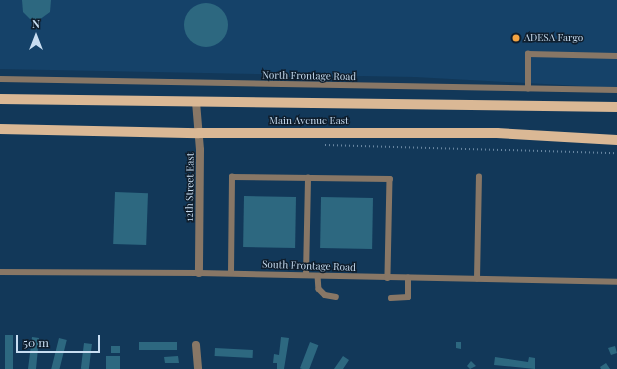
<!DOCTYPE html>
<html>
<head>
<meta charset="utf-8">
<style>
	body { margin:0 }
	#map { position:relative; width:617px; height:369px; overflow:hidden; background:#123859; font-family:"Playfair Display",serif }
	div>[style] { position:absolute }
	.built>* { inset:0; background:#154269 }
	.building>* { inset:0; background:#2d6880; transform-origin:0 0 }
	.round { border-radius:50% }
	.path>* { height:2px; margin-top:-1px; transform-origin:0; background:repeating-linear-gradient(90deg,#6987a2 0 1px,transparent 0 4px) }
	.service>* { height:5.5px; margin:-2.75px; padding:0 2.75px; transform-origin:2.75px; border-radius:2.75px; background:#876 }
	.minor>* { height:8px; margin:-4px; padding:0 4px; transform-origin:4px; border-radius:4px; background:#876 }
	.primary>* { height:10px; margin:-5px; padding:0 5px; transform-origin:5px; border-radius:5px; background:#dab895 }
	.dots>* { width:11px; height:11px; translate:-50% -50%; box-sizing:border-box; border:2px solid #0f1e2d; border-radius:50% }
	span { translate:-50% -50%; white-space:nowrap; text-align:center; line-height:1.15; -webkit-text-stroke:3px #0f1e2d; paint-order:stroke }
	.poi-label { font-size:10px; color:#c8ddf1 }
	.left { translate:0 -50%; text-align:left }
	.street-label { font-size:10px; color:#c8ddf1 }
	.north { position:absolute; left:16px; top:16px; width:40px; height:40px; -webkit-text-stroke:3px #0f1e2d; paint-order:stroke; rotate:0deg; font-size:11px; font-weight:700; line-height:16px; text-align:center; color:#c8ddf1 }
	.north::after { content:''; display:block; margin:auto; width:14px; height:18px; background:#c8ddf1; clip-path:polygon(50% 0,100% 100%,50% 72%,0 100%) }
	.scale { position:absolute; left:16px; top:335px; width:84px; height:18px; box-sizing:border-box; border:2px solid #c8ddf1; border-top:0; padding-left:5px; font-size:12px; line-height:14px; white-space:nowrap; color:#c8ddf1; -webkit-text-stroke:3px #0f1e2d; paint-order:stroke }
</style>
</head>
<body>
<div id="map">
	<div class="built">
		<i style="clip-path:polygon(0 0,617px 0,617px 88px,415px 77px,0 69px)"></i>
	</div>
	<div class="building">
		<i style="clip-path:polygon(22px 0,51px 0,50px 12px,39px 20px,30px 19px,23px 12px)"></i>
		<i class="round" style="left:184px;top:3px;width:44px;height:44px"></i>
		<i style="left:115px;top:192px;width:33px;height:52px;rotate:2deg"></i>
		<i style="left:244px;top:196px;width:52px;height:51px;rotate:1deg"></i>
		<i style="left:321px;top:197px;width:52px;height:51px;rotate:1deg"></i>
		<i style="left:5px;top:335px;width:8px;height:34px"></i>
		<i style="clip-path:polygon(32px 337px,39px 338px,36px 369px,28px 369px)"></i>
		<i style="clip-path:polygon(281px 337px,289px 338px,284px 369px,277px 369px,277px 363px,273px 363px,274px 354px,279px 355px)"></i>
		<i style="left:59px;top:338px;width:8px;height:32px;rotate:14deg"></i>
		<i style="left:139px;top:342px;width:38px;height:8px"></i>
		<i style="left:310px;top:342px;width:9px;height:28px;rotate:21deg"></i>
		<i style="clip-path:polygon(456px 342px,461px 342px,461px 349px,456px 348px)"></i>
		<i style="left:84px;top:343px;width:8px;height:26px;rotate:7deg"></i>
		<i style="left:111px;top:346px;width:9px;height:7px"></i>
		<i style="clip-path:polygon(615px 346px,617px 353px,611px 355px,608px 348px)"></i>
		<i style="left:215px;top:348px;width:38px;height:8px;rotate:3deg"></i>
		<i style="left:106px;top:356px;width:14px;height:13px"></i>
		<i style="clip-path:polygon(178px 356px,179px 363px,165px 363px,164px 357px)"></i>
		<i style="clip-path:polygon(343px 356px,349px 360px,343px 369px,334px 369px)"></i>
		<i style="clip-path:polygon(495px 357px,528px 362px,529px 357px,535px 358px,535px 369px,494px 365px)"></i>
		<i style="clip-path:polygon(471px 361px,476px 366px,470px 369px,467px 366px)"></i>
		<i style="clip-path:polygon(606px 363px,610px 369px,601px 369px,600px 367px)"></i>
	</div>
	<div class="path">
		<i style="left:325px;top:145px;width:292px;rotate:1.6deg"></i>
	</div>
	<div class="service">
		<i style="left:0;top:79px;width:617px;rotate:1.02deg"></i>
		<i style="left:528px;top:89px;width:35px;rotate:-90deg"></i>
		<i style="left:528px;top:54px;width:89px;rotate:1.3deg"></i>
		<i style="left:0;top:272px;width:199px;rotate:0.3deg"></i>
		<i style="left:199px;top:273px;width:418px;rotate:1.2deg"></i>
		<i style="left:231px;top:273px;width:96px;rotate:-89.4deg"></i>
		<i style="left:232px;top:177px;width:158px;rotate:0.7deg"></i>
		<i style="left:390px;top:179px;width:99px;rotate:91.2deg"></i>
		<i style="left:306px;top:275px;width:97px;rotate:-88.8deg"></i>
		<i style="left:318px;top:276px;width:13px;rotate:86deg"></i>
		<i style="left:319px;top:289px;width:8px;rotate:45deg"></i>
		<i style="left:325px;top:295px;width:11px;rotate:10deg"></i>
		<i style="left:477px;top:279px;width:102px;rotate:-88.9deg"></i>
		<i style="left:391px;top:298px;width:17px;rotate:-3deg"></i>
		<i style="left:408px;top:297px;width:19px;rotate:-90deg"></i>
	</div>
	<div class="minor">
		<i style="left:196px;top:102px;width:48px;rotate:85.2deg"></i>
		<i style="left:200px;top:150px;width:123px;rotate:90.5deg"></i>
		<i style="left:196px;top:345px;width:24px;rotate:85deg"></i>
	</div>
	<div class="primary">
		<i style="left:0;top:99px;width:617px;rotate:0.74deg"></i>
		<i style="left:0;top:129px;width:199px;rotate:1.2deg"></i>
		<i style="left:199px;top:133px;width:298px"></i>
		<i style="left:497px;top:133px;width:120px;rotate:3.3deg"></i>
	</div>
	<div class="dots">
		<i style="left:516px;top:38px;background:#f3a442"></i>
	</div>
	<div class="poi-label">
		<span class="left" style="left:524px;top:38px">ADESA Fargo</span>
	</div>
	<div class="street-label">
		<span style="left:309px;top:76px;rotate:1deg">North Frontage Road</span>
		<span style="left:309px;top:121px">Main Avenue East</span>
		<span style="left:190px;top:187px;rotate:-89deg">12th Street East</span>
		<span style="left:309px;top:266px;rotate:2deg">South Frontage Road</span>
	</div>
	<div class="north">N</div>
	<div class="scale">50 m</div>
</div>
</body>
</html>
